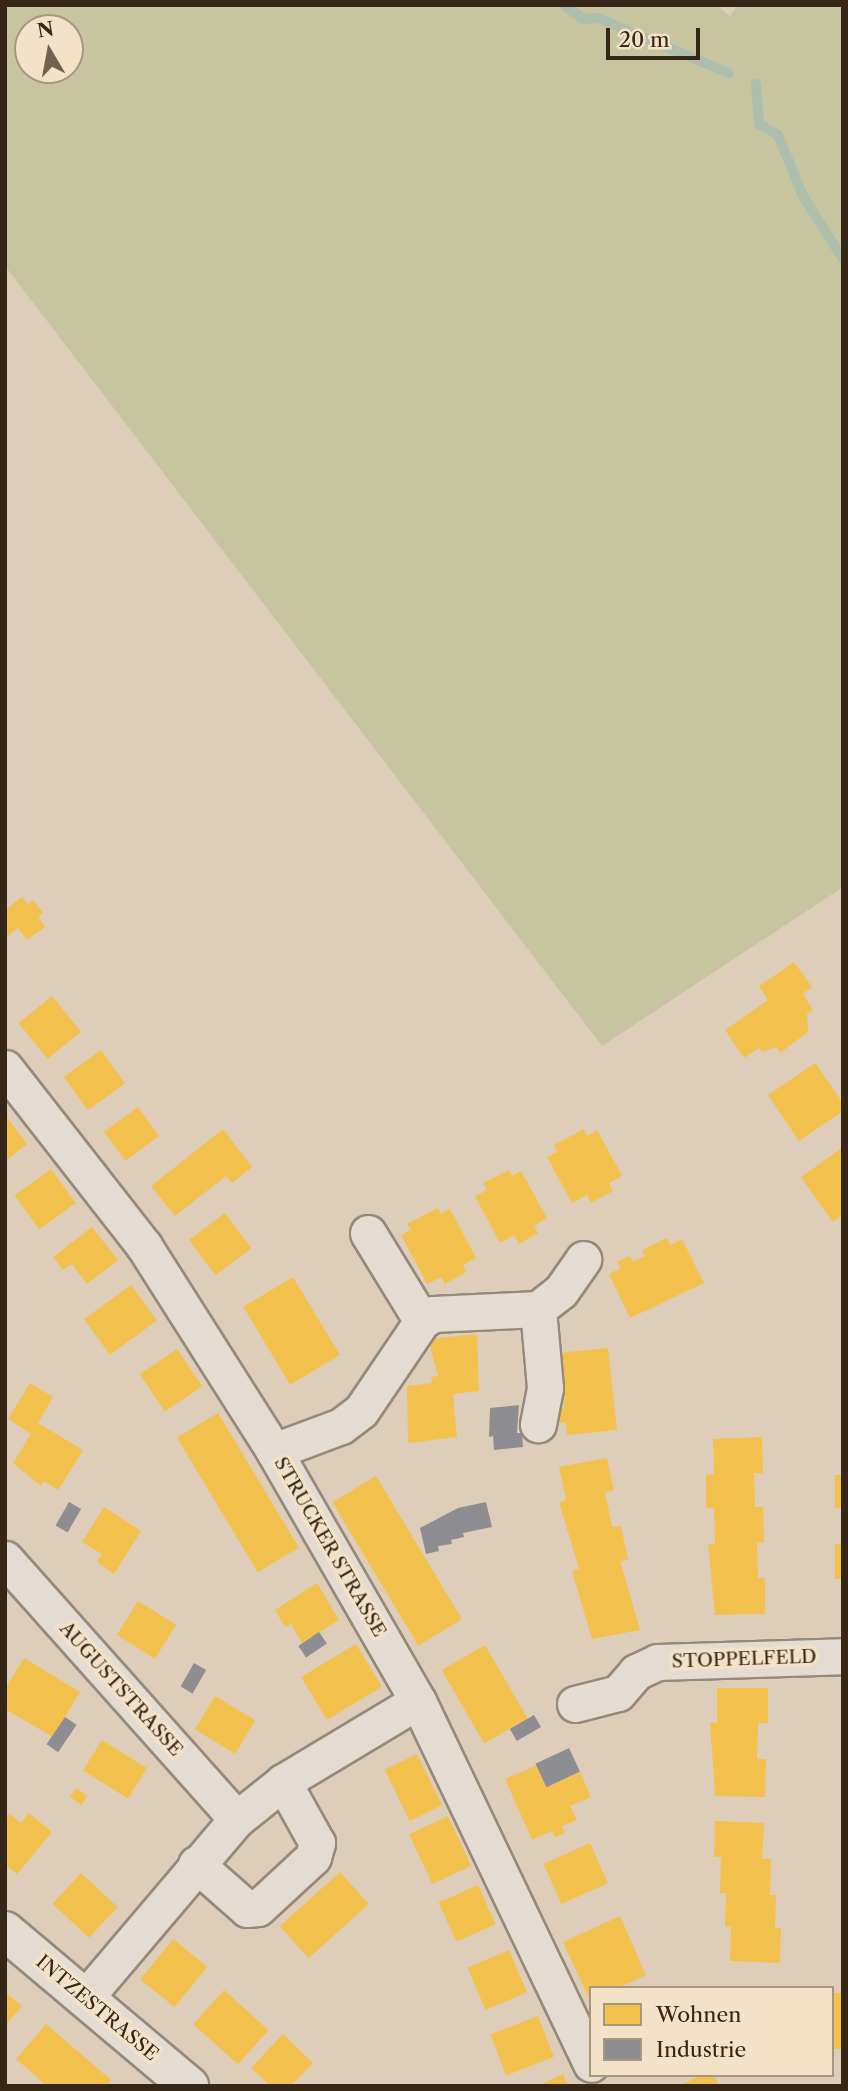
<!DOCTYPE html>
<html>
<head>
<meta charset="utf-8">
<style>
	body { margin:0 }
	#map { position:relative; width:848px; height:2091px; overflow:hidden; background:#deceb9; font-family:"Libre Caslon Text",serif }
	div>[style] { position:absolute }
	.green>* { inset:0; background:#c7c4a0 }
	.homes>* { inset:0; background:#f2c14e; transform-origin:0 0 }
	.industry>* { inset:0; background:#8d8d92; transform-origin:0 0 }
	.stream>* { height:10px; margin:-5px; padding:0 5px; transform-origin:5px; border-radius:5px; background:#aebead }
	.roads { filter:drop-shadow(2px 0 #94897b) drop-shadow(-2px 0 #94897b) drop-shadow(0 2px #94897b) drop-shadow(0 -2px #94897b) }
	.minor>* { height:35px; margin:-17.5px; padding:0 17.5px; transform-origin:17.5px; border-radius:17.5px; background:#e4dcd2 }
	.secondary>* { height:38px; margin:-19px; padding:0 19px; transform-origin:19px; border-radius:19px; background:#e4dcd2 }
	span { translate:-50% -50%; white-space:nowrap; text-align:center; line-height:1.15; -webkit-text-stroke:7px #f3e1c8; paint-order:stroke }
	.street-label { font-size:19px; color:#362616 }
	.frame { position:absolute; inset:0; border:7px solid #362616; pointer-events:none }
	.legend { position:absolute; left:589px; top:1986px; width:245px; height:91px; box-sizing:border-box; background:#f3e1c8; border:2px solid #a79681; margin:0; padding:9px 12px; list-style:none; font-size:21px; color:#362616 }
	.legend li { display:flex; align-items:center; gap:14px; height:35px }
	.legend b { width:35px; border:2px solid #a79681 }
	.north { position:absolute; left:14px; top:14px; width:70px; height:70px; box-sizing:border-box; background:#f3e1c8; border:2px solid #a79681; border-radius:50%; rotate:350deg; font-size:19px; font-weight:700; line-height:28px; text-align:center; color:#362616 }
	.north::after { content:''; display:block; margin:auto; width:24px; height:32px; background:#71614f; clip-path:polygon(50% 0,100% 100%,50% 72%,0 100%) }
	.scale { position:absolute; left:606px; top:28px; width:94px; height:32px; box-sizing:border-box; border:4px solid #362616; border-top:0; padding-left:9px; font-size:21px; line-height:24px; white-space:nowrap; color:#362616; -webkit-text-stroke:5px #f3e1c8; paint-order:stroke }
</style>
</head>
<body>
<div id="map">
	<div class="green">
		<i style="clip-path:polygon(evenodd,5px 5px,716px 5px,730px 16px,738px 5px,843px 5px,843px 887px,602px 1046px,5px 266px,5px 5px,28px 28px,70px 28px,70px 70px,28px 70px,28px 28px)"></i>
	</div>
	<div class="homes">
		<i style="clip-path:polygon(22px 897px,28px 904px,33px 900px,43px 913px,38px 917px,45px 927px,27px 940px,18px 928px,5px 938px,5px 910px)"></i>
		<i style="clip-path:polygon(794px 962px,812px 987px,803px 994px,813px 1010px,807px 1014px,808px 1032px,780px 1053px,777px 1047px,763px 1052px,759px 1048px,744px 1058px,725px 1030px,768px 1000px,759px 986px)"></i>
		<i style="left:52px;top:996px;width:46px;height:43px;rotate:51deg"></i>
		<i style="left:101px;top:1050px;width:41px;height:46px;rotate:54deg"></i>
		<i style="clip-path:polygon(815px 1063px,843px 1103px,843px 1111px,799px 1141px,768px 1095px)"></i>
		<i style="left:138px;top:1107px;width:36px;height:42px;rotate:54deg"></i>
		<i style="clip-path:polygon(5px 1115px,27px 1144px,5px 1161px)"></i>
		<i style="clip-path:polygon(223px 1129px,252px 1167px,232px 1183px,226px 1176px,175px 1216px,151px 1186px)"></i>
		<i style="clip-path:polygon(584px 1129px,587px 1136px,597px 1130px,622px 1176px,609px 1183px,613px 1191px,591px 1203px,587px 1195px,572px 1203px,547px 1157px,557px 1152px,554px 1145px)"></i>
		<i style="clip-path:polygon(843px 1147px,843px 1214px,833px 1222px,801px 1177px)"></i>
		<i style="left:51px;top:1169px;width:42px;height:45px;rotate:54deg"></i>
		<i style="clip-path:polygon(509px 1170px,512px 1176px,521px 1171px,547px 1218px,534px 1226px,538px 1233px,519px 1244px,514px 1235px,500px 1243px,475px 1196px,487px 1190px,483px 1183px)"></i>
		<i style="clip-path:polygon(438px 1208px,441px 1214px,450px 1209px,476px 1258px,463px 1265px,466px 1272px,445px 1284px,441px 1277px,427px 1284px,401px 1235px,411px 1230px,407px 1224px)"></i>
		<i style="left:225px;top:1213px;width:44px;height:45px;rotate:53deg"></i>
		<i style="clip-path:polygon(92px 1227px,118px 1260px,87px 1284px,72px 1264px,63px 1270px,53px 1257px)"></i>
		<i style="clip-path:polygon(667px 1238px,670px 1245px,682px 1239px,704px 1283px,630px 1318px,609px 1274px,621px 1268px,617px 1262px,630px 1256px,633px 1262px,645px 1256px,642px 1250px)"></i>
		<i style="left:293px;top:1277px;width:91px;height:58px;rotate:59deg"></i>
		<i style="left:131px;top:1285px;width:44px;height:58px;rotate:54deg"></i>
		<i style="clip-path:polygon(477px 1334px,479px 1391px,453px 1394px,457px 1437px,408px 1443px,407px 1386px,432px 1383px,431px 1377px,438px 1376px,428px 1339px)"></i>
		<i style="clip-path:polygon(608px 1348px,617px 1430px,567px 1435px,566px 1422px,559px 1423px,557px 1409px,564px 1408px,563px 1395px,556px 1396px,558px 1353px)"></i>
		<i style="left:177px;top:1349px;width:45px;height:45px;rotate:56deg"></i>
		<i style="clip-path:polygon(30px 1383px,53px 1397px,38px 1423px,83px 1450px,58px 1490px,44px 1481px,41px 1486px,13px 1463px,31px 1434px,8px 1419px)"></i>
		<i style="left:218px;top:1413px;width:157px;height:48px;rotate:59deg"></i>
		<i style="clip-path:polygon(762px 1437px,763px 1473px,754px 1473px,755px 1507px,763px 1507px,764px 1542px,757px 1543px,758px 1578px,765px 1578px,765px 1614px,715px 1615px,708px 1544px,715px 1544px,714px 1508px,706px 1508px,706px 1475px,714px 1474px,713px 1439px)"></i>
		<i style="clip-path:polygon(607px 1458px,614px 1490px,605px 1492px,612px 1527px,621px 1526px,628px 1560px,620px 1561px,640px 1630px,592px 1639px,572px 1571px,579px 1569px,559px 1502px,566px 1500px,559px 1467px)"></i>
		<i style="left:835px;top:1475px;width:8px;height:33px"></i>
		<i style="left:376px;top:1476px;width:167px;height:51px;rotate:59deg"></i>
		<i style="clip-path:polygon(104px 1507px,141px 1531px,114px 1574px,97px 1562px,102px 1554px,82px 1542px)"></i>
		<i style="left:835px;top:1544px;width:8px;height:35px"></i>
		<i style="clip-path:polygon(317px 1583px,339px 1620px,302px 1643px,291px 1624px,285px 1627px,275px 1610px)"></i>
		<i style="left:138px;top:1601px;width:45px;height:40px;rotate:32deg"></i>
		<i style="left:356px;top:1644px;width:50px;height:64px;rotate:59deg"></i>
		<i style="left:485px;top:1645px;width:85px;height:50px;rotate:60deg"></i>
		<i style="clip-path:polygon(24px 1658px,80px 1692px,53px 1737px,5px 1709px,5px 1689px)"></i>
		<i style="clip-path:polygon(717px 1688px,768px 1688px,768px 1723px,758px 1723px,757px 1759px,766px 1759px,765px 1797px,715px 1796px,710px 1722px,717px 1723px)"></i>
		<i style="left:215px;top:1696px;width:47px;height:39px;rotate:31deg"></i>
		<i style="left:102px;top:1740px;width:53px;height:36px;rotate:32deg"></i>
		<i style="left:417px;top:1754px;width:57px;height:36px;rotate:64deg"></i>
		<i style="clip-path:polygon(537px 1765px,547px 1787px,580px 1772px,591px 1797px,570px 1806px,577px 1820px,562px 1826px,565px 1833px,555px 1837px,552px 1831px,532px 1840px,505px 1779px)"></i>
		<i style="left:76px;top:1788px;width:14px;height:11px;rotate:34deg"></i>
		<i style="clip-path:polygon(29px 1813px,52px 1832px,17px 1874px,5px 1864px,5px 1820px,10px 1814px,21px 1823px)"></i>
		<i style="left:448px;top:1816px;width:55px;height:43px;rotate:65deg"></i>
		<i style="clip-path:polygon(715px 1821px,764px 1823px,762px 1859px,771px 1859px,770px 1895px,776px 1895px,775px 1928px,781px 1928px,780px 1963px,730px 1961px,731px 1927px,725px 1927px,726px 1893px,720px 1893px,721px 1857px,714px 1857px)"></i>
		<i style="left:590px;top:1843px;width:44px;height:51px;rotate:66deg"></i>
		<i style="left:340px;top:1872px;width:43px;height:81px;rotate:48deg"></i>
		<i style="left:81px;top:1873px;width:50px;height:42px;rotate:43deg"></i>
		<i style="left:478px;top:1885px;width:43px;height:43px;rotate:66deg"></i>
		<i style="clip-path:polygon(620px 1916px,646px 1975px,618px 1988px,591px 1988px,591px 2003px,563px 1942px)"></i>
		<i style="left:173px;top:1939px;width:44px;height:52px;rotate:39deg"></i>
		<i style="left:509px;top:1950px;width:46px;height:45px;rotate:67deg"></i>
		<i style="left:224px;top:1990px;width:60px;height:46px;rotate:42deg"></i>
		<i style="clip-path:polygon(5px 1992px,22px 2006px,5px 2026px)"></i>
		<i style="left:832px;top:1993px;width:11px;height:56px"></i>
		<i style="left:538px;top:2016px;width:44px;height:51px;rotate:69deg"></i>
		<i style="clip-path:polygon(46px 2024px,111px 2080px,106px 2086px,47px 2086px,16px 2059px)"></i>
		<i style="clip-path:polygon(283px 2034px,313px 2063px,291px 2086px,271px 2086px,251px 2068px)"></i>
		<i style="clip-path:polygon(563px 2074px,568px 2086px,538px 2086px)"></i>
		<i style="clip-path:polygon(700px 2075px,714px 2075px,719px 2086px,680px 2086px)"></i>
	</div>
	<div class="industry">
		<i style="clip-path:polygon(519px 1405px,517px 1433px,522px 1433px,523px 1447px,494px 1450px,493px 1436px,489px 1437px,490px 1408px)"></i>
		<i style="left:69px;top:1502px;width:14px;height:27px;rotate:30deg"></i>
		<i style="clip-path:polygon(486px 1502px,492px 1527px,463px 1533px,464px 1537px,451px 1540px,452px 1544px,438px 1546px,439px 1551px,426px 1554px,420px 1528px,458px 1508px)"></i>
		<i style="left:319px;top:1632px;width:14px;height:25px;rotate:56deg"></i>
		<i style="left:194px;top:1663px;width:14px;height:27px;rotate:30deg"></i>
		<i style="left:534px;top:1715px;width:14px;height:28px;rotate:60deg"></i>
		<i style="left:65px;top:1717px;width:14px;height:33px;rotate:34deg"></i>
		<i style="left:569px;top:1748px;width:26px;height:37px;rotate:65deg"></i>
	</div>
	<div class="stream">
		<i style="left:564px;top:5px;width:24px;rotate:36deg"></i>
		<i style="left:583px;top:19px;width:15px;rotate:-4deg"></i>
		<i style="left:598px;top:18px;width:142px;rotate:22.8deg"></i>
		<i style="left:756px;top:84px;width:40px;rotate:85.7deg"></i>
		<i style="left:759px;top:124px;width:22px;rotate:30deg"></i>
		<i style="left:778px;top:135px;width:66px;rotate:67.7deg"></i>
		<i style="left:803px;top:196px;width:75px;rotate:57.6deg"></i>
	</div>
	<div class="roads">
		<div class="minor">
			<i style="left:5px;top:1068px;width:226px;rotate:52deg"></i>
			<i style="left:144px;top:1246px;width:243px;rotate:57.6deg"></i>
			<i style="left:274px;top:1451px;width:289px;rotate:60.1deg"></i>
			<i style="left:418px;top:1701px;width:402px;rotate:64.5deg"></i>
			<i style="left:368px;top:1233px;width:103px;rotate:58.5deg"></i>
			<i style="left:538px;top:1309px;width:79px;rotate:84.9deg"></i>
			<i style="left:545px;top:1388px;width:37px;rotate:101deg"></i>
			<i style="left:274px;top:1451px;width:72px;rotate:-20.5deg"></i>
			<i style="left:341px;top:1426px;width:25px;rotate:-37deg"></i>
			<i style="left:361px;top:1411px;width:109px;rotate:-55.9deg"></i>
			<i style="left:422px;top:1321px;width:13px;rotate:-32deg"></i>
			<i style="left:433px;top:1314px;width:105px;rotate:-2.7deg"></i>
			<i style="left:538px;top:1309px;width:29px;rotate:-38deg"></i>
			<i style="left:561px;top:1291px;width:39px;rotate:-55deg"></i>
			<i style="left:5px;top:1559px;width:348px;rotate:48.3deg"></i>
			<i style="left:575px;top:1704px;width:44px;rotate:-14.3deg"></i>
			<i style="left:618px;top:1693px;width:28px;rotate:-49deg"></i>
			<i style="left:636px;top:1672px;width:23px;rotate:-25deg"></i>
			<i style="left:657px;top:1662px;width:186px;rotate:-1.8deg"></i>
			<i style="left:196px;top:1864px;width:68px;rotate:41.4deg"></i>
			<i style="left:247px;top:1909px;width:11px;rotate:-5deg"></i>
			<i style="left:258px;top:1908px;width:75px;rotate:-42.8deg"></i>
			<i style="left:313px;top:1857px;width:15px;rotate:-74deg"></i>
			<i style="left:317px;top:1843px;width:70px;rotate:-119.1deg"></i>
			<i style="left:85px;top:1998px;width:235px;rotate:-49.7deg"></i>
			<i style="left:237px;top:1819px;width:59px;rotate:-38.8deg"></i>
			<i style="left:283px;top:1782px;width:157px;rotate:-31deg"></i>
		</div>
		<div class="secondary">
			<i style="left:5px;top:1931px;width:241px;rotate:40.1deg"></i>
		</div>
	</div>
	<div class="street-label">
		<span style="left:330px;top:1547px;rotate:60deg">STRUCKER STRASSE</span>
		<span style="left:744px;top:1659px;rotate:-2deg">STOPPELFELD</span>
		<span style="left:121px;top:1689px;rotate:48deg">AUGUSTSTRASSE</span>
		<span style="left:97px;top:2008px;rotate:40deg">INTZESTRASSE</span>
	</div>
	<div class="frame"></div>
	<ul class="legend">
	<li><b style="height:19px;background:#f2c14e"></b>Wohnen</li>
	<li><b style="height:19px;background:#8d8d92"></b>Industrie</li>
	</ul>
	<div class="north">N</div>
	<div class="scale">20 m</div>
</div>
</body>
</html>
